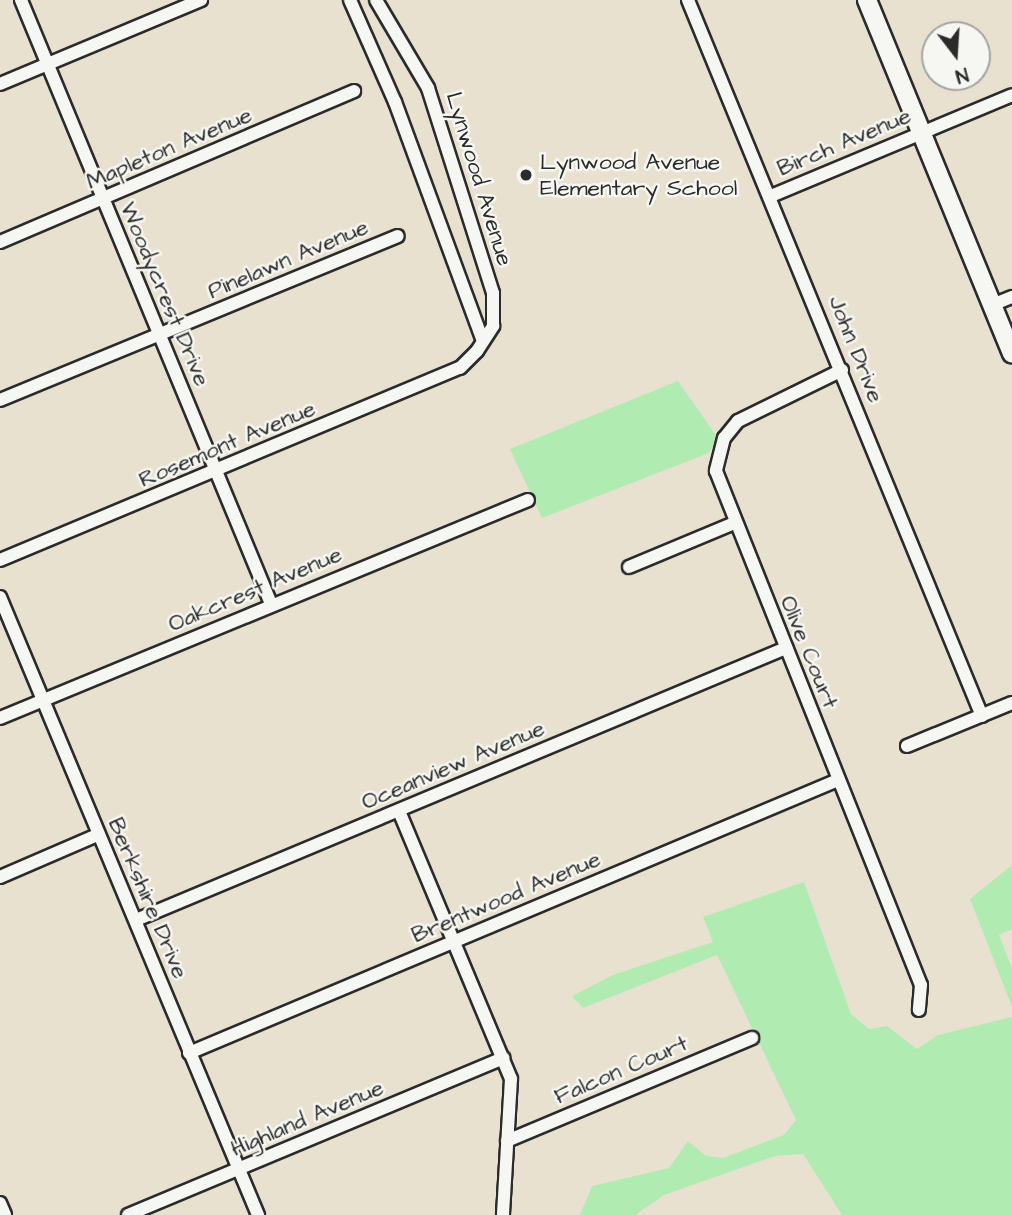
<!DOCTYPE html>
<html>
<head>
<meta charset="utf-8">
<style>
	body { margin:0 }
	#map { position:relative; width:1012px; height:1215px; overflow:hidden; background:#e9e1d0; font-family:"Architects Daughter",sans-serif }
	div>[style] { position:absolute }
	.green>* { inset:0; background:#b0ecb1 }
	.roads { filter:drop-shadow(2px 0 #2b2b2b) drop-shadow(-2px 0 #2b2b2b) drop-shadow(0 2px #2b2b2b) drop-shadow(0 -2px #2b2b2b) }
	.street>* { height:12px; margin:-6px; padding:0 6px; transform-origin:6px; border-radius:6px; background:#f6f6f2 }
	.secondary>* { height:18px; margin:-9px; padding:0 9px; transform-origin:9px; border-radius:9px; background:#f6f6f2 }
	.dots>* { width:19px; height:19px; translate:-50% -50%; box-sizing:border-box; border:4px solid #f6f6f2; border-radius:50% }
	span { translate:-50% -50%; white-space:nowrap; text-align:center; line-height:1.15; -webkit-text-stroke:5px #f6f6f2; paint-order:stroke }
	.street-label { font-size:23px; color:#2b2b2b }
	.poi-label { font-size:23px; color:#2b2b2b }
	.left { translate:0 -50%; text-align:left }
	.north { position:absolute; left:921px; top:21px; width:70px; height:70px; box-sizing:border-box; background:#f6f6f2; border:2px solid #a5a5a2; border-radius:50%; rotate:163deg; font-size:19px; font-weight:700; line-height:28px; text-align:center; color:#2b2b2b }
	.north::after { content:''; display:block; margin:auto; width:24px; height:32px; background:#2b2b2b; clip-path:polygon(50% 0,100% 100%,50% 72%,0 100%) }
</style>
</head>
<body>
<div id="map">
	<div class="green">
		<i style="clip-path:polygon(678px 381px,718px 438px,709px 453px,542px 518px,510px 449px)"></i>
		<i style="clip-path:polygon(1012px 865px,1012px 929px,999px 935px,1012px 968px,1012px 1007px,970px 899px)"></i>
		<i style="clip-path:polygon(804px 882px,851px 1014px,869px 1029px,887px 1026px,917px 1049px,938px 1035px,1012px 1017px,1012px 1215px,842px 1215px,803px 1154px,775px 1156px,664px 1195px,635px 1215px,580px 1215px,592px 1186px,669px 1168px,688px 1141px,706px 1156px,723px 1158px,784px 1135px,796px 1120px,717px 955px,583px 1008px,572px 996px,613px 975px,713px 942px,703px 917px)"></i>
	</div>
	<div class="roads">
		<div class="street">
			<i style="left:21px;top:0;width:654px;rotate:67.51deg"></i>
			<i style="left:350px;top:0;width:111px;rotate:66.2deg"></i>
			<i style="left:395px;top:102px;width:252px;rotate:69.8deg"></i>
			<i style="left:688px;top:0;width:774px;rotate:67.68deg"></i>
			<i style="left:0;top:84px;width:218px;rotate:-22.7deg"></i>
			<i style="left:771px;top:196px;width:261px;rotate:-22.7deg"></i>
			<i style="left:0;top:242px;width:385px;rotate:-23.1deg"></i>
			<i style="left:992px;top:305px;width:22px;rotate:-22deg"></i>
			<i style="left:842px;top:370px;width:116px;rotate:153.9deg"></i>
			<i style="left:738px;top:421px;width:22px;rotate:129deg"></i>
			<i style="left:724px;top:438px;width:34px;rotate:104deg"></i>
			<i style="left:716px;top:471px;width:553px;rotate:68.26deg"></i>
			<i style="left:921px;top:985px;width:25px;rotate:95deg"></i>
			<i style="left:0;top:400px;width:430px;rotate:-22.4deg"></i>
			<i style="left:0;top:560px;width:498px;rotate:-22.7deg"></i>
			<i style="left:460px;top:368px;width:24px;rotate:-45deg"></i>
			<i style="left:477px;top:351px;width:30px;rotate:-57deg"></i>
			<i style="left:493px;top:326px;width:33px;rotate:-90deg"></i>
			<i style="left:493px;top:293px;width:215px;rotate:-107.6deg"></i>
			<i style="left:428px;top:88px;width:102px;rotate:-120.6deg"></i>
			<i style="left:629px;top:567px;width:114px;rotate:-22.7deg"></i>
			<i style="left:0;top:597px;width:670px;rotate:67.34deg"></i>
			<i style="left:0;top:718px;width:571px;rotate:-22.43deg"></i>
			<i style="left:907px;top:746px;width:113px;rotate:-22.3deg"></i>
			<i style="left:399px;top:811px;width:290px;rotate:67.3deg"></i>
			<i style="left:511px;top:1079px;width:136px;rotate:93.4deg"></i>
			<i style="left:0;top:877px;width:106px;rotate:-23.4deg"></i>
			<i style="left:136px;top:920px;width:705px;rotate:-22.71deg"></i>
			<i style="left:189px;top:1053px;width:704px;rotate:-22.81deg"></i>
			<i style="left:507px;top:1141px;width:266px;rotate:-22.8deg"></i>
			<i style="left:0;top:1203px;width:13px;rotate:67deg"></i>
			<i style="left:128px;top:1215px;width:407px;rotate:-22.7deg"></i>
		</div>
		<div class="secondary">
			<i style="left:867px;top:0;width:382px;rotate:67.7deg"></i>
		</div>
	</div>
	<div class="dots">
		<i style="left:526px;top:175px;background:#2b2b2b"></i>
	</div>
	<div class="street-label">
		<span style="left:844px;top:142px;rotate:-23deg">Birch Avenue</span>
		<span style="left:169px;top:148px;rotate:-23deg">Mapleton Avenue</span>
		<span style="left:479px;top:179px;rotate:73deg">Lynwood Avenue</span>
		<span style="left:288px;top:259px;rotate:-23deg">Pinelawn Avenue</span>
		<span style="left:165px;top:294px;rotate:67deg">Woodycrest Drive</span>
		<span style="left:856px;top:349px;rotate:68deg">John Drive</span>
		<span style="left:227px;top:444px;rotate:-23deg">Rosemont Avenue</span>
		<span style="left:255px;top:589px;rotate:-23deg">Oakcrest Avenue</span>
		<span style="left:809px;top:652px;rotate:68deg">Olive Court</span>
		<span style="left:453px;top:765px;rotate:-23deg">Oceanview Avenue</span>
		<span style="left:506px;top:897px;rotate:-23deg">Brentwood Avenue</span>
		<span style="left:148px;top:898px;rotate:67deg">Berkshire Drive</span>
		<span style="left:621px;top:1070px;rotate:-23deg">Falcon Court</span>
		<span style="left:307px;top:1118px;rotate:-23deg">Highland Avenue</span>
	</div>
	<div class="poi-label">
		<span class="left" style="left:540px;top:175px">Lynwood Avenue<br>Elementary School</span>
	</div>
	<div class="north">N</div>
</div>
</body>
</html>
